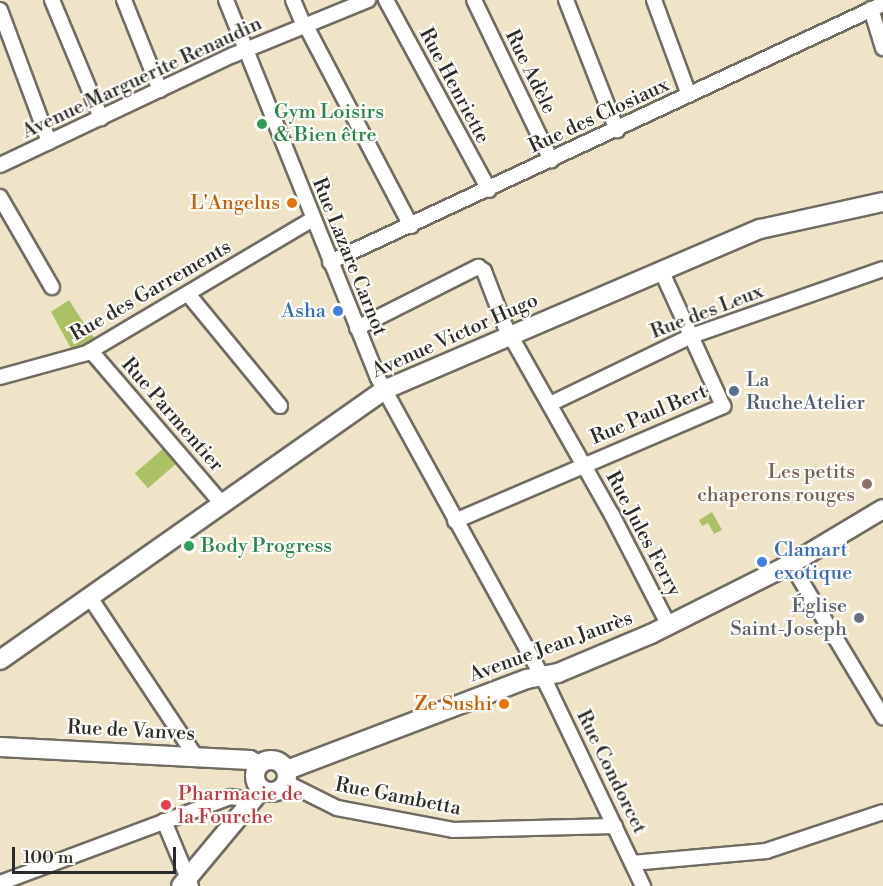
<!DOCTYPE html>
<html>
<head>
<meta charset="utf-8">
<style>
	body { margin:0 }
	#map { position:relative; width:883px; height:886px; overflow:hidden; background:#efe4c8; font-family:"Libre Bodoni",serif }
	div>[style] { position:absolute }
	.green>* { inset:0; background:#acc166; transform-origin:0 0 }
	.roads { filter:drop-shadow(2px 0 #706c62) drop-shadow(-2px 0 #706c62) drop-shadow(0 2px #706c62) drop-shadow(0 -2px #706c62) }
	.street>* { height:14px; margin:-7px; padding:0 7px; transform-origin:7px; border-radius:7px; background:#fff }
	.secondary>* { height:18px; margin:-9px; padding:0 9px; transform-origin:9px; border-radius:9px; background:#fff }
	.secondary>.ring { margin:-9px; padding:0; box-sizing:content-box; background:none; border:18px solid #fff; border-radius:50% }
	.dots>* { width:16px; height:16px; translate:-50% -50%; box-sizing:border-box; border:3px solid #fdfcf7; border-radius:50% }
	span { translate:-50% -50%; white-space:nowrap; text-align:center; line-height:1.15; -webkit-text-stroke:4.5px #fdfcf7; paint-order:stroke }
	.street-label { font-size:20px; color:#2b2b2b }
	.leisure-label { font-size:20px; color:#27864d }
	.left { translate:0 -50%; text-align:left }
	.food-label { font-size:20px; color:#c56008 }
	.right { translate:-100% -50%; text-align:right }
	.shop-label { font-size:20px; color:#366cbe }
	.service-label { font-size:20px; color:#4e5e75 }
	.education-label { font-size:20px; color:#785e54 }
	.worship-label { font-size:20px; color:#5b616d }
	.health-label { font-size:20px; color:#be3a42 }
	.scale { position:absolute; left:12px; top:847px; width:164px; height:27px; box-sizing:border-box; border:3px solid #2b2b2b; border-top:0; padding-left:8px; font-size:18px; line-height:21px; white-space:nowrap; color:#2b2b2b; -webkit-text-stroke:4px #fdfcf7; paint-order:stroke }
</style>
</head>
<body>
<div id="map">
	<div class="green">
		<i style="clip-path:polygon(69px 300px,92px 336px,100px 339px,73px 352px,51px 312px)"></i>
		<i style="left:165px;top:447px;width:20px;height:40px;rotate:49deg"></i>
		<i style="clip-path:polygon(712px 512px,722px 530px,714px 534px,708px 523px,702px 526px,699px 520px)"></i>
	</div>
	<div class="roads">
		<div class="street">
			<i style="left:52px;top:0;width:128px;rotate:67.4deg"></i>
			<i style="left:124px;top:0;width:97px;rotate:68.2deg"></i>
			<i style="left:226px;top:0;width:407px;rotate:68.1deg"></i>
			<i style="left:378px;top:378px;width:353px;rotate:61.2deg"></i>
			<i style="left:548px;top:687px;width:221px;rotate:64.5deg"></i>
			<i style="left:293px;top:0;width:28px;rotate:67deg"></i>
			<i style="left:386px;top:0;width:216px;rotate:61.5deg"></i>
			<i style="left:474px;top:0;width:178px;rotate:64.3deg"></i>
			<i style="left:566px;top:0;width:140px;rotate:68.6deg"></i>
			<i style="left:654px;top:0;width:101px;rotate:69.8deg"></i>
			<i style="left:871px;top:9px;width:41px;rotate:72.9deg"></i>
			<i style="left:0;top:10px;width:141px;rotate:69.6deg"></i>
			<i style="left:306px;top:26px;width:226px;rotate:62.3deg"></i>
			<i style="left:0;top:165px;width:258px;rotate:-25.3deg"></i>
			<i style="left:233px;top:55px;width:146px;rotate:-22.2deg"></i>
			<i style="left:0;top:197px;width:104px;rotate:60deg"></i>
			<i style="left:330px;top:262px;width:610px;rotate:-25.01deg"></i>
			<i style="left:188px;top:294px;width:145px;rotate:50.6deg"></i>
			<i style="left:357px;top:328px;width:136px;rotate:-26.8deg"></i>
			<i style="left:478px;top:267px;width:7px;rotate:34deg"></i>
			<i style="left:484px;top:271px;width:59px;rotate:69.1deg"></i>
			<i style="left:505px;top:326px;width:217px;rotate:60.5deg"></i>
			<i style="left:612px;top:515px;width:125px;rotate:62.8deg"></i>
			<i style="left:91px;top:351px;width:201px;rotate:49.4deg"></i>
			<i style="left:0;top:377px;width:90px;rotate:-15.4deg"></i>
			<i style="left:87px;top:353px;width:263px;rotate:-30.7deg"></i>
			<i style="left:550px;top:404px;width:157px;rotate:-25.7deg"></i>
			<i style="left:691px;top:336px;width:203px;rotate:-19.2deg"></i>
			<i style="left:455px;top:521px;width:292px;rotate:-23.2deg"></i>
			<i style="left:723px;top:406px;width:149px;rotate:-114.5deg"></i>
			<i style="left:791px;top:564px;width:179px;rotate:59deg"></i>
			<i style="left:89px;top:596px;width:193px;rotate:56.4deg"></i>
			<i style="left:287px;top:783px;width:56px;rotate:26.6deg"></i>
			<i style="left:337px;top:808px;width:118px;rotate:10.7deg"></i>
			<i style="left:453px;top:830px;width:162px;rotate:-1.4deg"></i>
			<i style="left:164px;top:821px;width:70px;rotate:67.4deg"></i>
			<i style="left:632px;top:863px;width:135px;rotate:-5.1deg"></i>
			<i style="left:766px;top:851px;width:123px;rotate:-18.4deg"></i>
			<i style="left:0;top:883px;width:246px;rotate:-20.5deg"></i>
			<i style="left:230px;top:797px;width:23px;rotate:7deg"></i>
		</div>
		<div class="secondary">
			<i style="left:0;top:660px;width:469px;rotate:-35.1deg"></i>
			<i style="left:384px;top:390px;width:409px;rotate:-23.2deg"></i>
			<i style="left:760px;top:229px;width:126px;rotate:-12.4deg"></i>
			<i style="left:0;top:747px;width:250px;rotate:3deg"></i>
			<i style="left:250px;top:760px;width:10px;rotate:29deg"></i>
			<i class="ring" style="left:255px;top:760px;width:14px;height:14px"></i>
			<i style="left:287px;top:770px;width:257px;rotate:-20.8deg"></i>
			<i style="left:527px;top:679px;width:32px;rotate:-11deg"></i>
			<i style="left:558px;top:673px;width:101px;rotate:-22.8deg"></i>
			<i style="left:651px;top:634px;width:157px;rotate:-26.6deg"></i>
			<i style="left:791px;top:564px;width:107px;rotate:-30.9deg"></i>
			<i style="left:181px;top:886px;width:125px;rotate:-50.2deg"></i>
		</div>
	</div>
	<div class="dots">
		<i style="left:262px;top:124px;background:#2e9e5b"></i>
		<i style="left:292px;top:203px;background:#e8710a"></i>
		<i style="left:338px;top:311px;background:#3f7fe0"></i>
		<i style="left:734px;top:391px;background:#5c6f8a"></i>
		<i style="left:867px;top:484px;background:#8d6e63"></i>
		<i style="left:189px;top:546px;background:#2e9e5b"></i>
		<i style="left:762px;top:562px;background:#3f7fe0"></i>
		<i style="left:859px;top:618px;background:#6b7280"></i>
		<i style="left:504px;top:704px;background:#e8710a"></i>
		<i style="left:166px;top:805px;background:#e0444e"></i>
	</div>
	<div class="street-label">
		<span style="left:530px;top:72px;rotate:64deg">Rue Adèle</span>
		<span style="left:142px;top:78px;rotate:-25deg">Avenue Marguerite Renaudin</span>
		<span style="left:454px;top:86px;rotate:62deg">Rue Henriette</span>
		<span style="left:599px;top:116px;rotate:-25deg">Rue des Closiaux</span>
		<span style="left:349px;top:257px;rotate:68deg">Rue Lazare Carnot</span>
		<span style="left:151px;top:291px;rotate:-30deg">Rue des Garrements</span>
		<span style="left:707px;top:312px;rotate:-21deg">Rue des Leux</span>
		<span style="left:455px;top:336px;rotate:-24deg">Avenue Victor Hugo</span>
		<span style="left:172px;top:415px;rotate:49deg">Rue Parmentier</span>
		<span style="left:649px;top:415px;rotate:-23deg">Rue Paul Bert</span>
		<span style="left:643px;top:534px;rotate:62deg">Rue Jules Ferry</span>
		<span style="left:551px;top:647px;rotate:-20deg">Avenue Jean Jaurès</span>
		<span style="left:131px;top:731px;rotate:3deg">Rue de Vanves</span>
		<span style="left:611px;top:772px;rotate:64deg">Rue Condorcet</span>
		<span style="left:398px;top:797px;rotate:11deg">Rue Gambetta</span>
	</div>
	<div class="leisure-label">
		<span class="left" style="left:274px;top:124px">Gym Loisirs<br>&amp; Bien être</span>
		<span class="left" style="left:201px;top:546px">Body Progress</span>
	</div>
	<div class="food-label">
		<span class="right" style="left:280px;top:203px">L'Angelus</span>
		<span class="right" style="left:492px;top:704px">Ze Sushi</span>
	</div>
	<div class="shop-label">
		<span class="right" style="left:326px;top:311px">Asha</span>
		<span class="left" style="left:774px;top:562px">Clamart<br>exotique</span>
	</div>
	<div class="service-label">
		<span class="left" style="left:746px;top:392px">La<br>RucheAtelier</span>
	</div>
	<div class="education-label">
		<span class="right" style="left:855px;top:484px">Les petits<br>chaperons rouges</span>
	</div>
	<div class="worship-label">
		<span class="right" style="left:847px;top:618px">Église<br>Saint-Joseph</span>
	</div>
	<div class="health-label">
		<span class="left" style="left:178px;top:806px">Pharmacie de<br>la Fourche</span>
	</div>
	<div class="scale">100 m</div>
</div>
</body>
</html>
